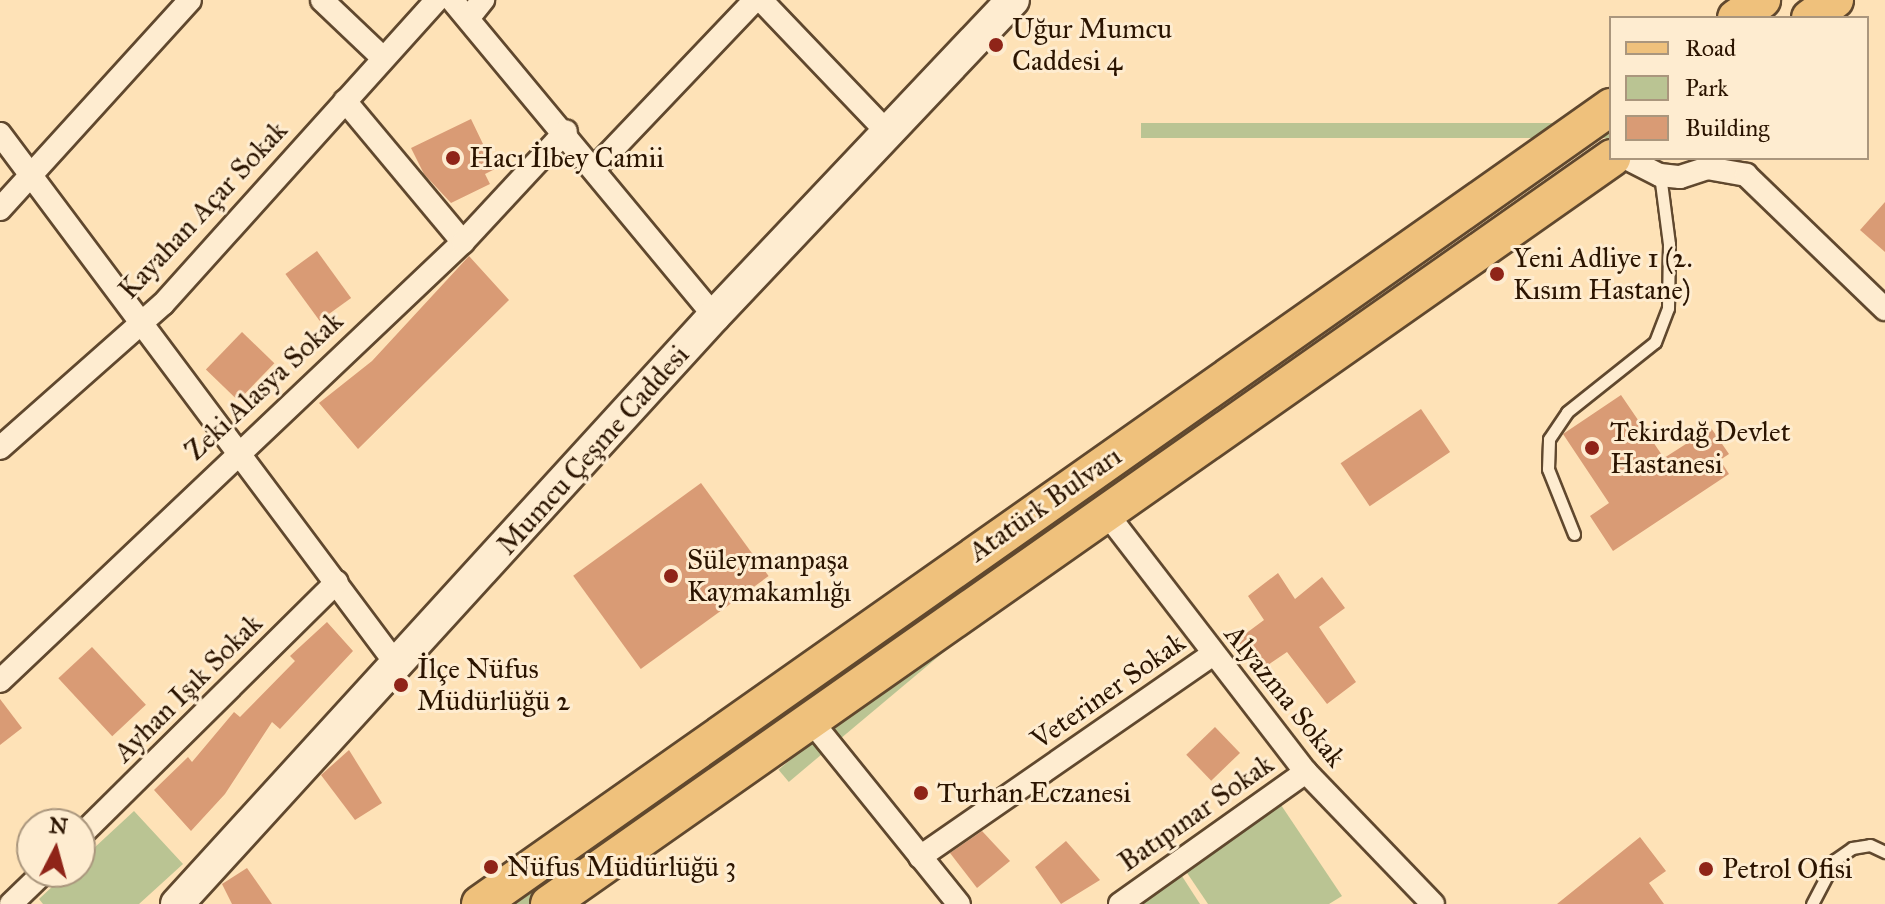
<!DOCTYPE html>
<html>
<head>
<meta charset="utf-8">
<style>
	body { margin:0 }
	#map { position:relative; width:1885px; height:904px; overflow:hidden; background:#fee2b7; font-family:"IM FELL Great Primer",serif }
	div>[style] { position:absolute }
	.green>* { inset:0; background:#bac493; transform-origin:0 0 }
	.building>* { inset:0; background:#d99b75; transform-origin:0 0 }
	.roads { filter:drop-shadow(2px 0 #60482e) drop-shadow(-2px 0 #60482e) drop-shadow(0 2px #60482e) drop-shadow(0 -2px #60482e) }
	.lane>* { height:11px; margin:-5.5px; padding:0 5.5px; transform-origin:5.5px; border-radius:5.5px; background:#feecd0 }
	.street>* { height:22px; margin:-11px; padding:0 11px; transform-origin:11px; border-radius:11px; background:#feecd0 }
	.secondary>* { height:32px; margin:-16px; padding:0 16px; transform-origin:16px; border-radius:16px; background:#feecd0 }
	.primary>* { height:36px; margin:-18px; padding:0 18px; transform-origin:18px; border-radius:18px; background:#efc17c }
	.dots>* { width:22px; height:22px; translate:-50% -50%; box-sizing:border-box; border:4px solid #feecd0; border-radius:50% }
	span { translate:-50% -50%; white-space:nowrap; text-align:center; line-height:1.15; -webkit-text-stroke:6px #feecd0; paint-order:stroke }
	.poi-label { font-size:28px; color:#2b1400 }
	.left { translate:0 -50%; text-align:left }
	.street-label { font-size:28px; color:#2b1400 }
	.legend { position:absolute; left:1609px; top:16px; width:260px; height:144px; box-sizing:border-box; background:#feecd0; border:2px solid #aa967d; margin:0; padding:10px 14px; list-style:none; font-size:24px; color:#2b1400 }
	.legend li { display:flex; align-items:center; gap:16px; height:40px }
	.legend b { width:40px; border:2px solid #aa967d }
	.north { position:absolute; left:16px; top:808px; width:80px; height:80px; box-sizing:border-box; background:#feecd0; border:2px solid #aa967d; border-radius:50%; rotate:6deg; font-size:22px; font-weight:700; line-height:32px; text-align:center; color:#2b1400 }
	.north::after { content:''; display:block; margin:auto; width:28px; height:36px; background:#8f2418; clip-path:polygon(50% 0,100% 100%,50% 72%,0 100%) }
</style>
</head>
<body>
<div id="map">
	<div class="green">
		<i style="left:1611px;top:123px;width:15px;height:470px;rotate:90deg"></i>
		<i style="left:1206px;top:411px;width:16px;height:558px;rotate:50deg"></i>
		<i style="clip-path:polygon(684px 776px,692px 788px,574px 875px,531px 904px,504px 904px)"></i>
		<i style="clip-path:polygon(1277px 799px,1342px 896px,1329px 904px,1208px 904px,1181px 864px)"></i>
		<i style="clip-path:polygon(134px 811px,183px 864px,139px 904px,43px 904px,39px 899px,68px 872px,80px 872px,80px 861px)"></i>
		<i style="clip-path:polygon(1178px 870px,1200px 904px,1127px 904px)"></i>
	</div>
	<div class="building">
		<i style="clip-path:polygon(471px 119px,495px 169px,485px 174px,490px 184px,451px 203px,424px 174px,411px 148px)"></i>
		<i style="clip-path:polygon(1885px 202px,1885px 252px,1860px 230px)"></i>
		<i style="left:317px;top:251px;width:58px;height:39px;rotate:54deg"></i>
		<i style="clip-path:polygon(469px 256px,509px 300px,358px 449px,319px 403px,372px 361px)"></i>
		<i style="left:242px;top:332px;width:45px;height:52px;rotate:44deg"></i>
		<i style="clip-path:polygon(1621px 395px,1664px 458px,1711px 428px,1729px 454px,1720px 460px,1729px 474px,1613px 551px,1590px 516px,1609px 503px,1563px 434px)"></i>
		<i style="left:1421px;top:409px;width:52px;height:97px;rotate:56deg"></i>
		<i style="left:701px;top:483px;width:115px;height:158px;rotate:54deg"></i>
		<i style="clip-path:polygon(1278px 573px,1295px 599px,1322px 577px,1345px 608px,1319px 627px,1356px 682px,1327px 704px,1287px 652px,1259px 671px,1237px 640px,1264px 620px,1248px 596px)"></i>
		<i style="clip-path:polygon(327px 622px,353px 651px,280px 729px,272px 722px,225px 794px,191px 831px,154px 790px,188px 757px,192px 762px,234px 712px,240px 717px,295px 661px,290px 656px)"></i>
		<i style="left:92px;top:647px;width:79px;height:46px;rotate:47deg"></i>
		<i style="clip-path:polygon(0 699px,22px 728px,0 745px)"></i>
		<i style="left:1215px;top:727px;width:36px;height:40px;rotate:46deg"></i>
		<i style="clip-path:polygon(349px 750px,382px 803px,355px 820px,321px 775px)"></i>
		<i style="clip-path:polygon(982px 831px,1010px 861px,977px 888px,950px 853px)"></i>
		<i style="clip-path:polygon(1640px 837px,1666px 871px,1649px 883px,1664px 904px,1557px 904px)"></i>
		<i style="clip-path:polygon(1066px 841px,1100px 880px,1061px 904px,1035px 867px)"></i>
		<i style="clip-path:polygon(247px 868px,272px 904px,232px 904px,222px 884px)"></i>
	</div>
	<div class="roads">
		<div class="lane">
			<i style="left:1574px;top:534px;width:70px;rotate:-111.8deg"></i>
			<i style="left:1548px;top:469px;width:30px;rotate:-88deg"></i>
			<i style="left:1549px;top:439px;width:32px;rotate:-56deg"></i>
			<i style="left:1567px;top:412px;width:112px;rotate:-38.5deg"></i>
			<i style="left:1655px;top:342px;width:36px;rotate:-69deg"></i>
			<i style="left:1668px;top:308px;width:64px;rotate:-89.1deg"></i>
			<i style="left:1669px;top:244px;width:70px;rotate:-97.4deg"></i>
			<i style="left:1812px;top:904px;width:50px;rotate:-62.4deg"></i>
			<i style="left:1835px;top:860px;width:21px;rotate:-35deg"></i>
			<i style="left:1852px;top:848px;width:18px;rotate:-9deg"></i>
			<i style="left:1870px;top:845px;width:17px;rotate:25deg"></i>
		</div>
		<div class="street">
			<i style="left:322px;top:0;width:84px;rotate:43.6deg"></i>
			<i style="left:452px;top:0;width:410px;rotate:50.3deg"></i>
			<i style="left:761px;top:0;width:182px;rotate:46.3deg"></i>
			<i style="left:470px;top:16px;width:21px;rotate:-51deg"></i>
			<i style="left:345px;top:101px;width:184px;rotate:50.1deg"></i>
			<i style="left:0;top:134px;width:663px;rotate:53.22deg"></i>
			<i style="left:1626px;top:158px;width:38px;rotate:27deg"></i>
			<i style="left:1660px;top:175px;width:20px;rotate:6deg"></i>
			<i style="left:1680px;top:177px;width:28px;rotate:-18deg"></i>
			<i style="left:1707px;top:168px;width:40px;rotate:10deg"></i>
			<i style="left:1746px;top:175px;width:193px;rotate:44deg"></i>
			<i style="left:595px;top:168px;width:232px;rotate:-46.4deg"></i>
			<i style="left:0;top:209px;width:282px;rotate:-47.7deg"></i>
			<i style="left:0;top:448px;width:217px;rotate:-41.5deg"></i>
			<i style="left:163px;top:304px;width:409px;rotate:-48deg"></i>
			<i style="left:1107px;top:514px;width:326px;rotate:52.4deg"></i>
			<i style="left:1306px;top:772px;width:183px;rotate:46.1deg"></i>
			<i style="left:0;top:681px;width:638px;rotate:-43.48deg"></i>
			<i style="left:463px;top:242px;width:151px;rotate:-47.1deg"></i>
			<i style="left:812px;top:722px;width:234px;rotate:51.1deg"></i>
			<i style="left:80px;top:836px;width:361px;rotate:-44.7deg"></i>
			<i style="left:920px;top:857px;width:355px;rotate:-34.7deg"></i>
			<i style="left:11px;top:904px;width:46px;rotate:-44.1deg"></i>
			<i style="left:1120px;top:904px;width:228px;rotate:-35.4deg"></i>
		</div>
		<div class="secondary">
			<i style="left:177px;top:904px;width:796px;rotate:-47.6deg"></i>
			<i style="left:714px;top:316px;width:435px;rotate:-46.6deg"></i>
		</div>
		<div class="primary">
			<i style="left:1736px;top:18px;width:32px;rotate:-35deg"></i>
			<i style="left:1810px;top:18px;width:31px;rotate:-36deg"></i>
			<i style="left:480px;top:904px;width:1384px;rotate:-35.17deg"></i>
			<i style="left:549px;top:904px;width:1299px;rotate:-35.06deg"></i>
		</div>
	</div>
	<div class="dots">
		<i style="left:996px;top:45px;background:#8f2418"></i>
		<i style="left:453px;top:158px;background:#8f2418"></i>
		<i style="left:1497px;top:274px;background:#8f2418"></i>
		<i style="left:1592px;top:448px;background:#8f2418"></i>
		<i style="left:671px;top:576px;background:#8f2418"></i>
		<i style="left:401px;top:685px;background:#8f2418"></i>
		<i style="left:921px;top:793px;background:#8f2418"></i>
		<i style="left:491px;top:867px;background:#8f2418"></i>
		<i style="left:1706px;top:869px;background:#8f2418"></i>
	</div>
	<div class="poi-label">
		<span class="left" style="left:1012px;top:45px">Uğur Mumcu<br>Caddesi 4</span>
		<span class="left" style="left:469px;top:158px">Hacı İlbey Camii</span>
		<span class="left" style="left:1513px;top:274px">Yeni Adliye 1 (2.<br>Kısım Hastane)</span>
		<span class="left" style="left:1610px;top:448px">Tekirdağ Devlet<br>Hastanesi</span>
		<span class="left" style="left:687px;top:576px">Süleymanpaşa<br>Kaymakamlığı</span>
		<span class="left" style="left:417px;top:685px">İlçe Nüfus<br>Müdürlüğü 2</span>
		<span class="left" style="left:937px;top:793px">Turhan Eczanesi</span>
		<span class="left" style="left:507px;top:867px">Nüfus Müdürlüğü 3</span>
		<span class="left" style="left:1722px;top:869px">Petrol Ofisi</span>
	</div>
	<div class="street-label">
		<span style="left:203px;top:210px;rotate:-47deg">Kayahan Açar Sokak</span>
		<span style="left:264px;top:386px;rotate:-43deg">Zeki Alasya Sokak</span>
		<span style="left:593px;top:450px;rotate:-48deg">Mumcu Çeşme Caddesi</span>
		<span style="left:1045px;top:504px;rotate:-35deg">Atatürk Bulvarı</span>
		<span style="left:188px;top:688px;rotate:-45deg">Ayhan Işık Sokak</span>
		<span style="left:1108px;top:691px;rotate:-35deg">Veteriner Sokak</span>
		<span style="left:1285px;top:696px;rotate:51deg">Alyazma Sokak</span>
		<span style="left:1196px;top:813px;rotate:-35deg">Batıpınar Sokak</span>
	</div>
	<ul class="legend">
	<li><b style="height:10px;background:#efc17c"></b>Road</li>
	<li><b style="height:22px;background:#bac493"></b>Park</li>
	<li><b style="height:22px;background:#d99b75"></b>Building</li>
	</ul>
	<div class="north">N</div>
</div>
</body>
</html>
